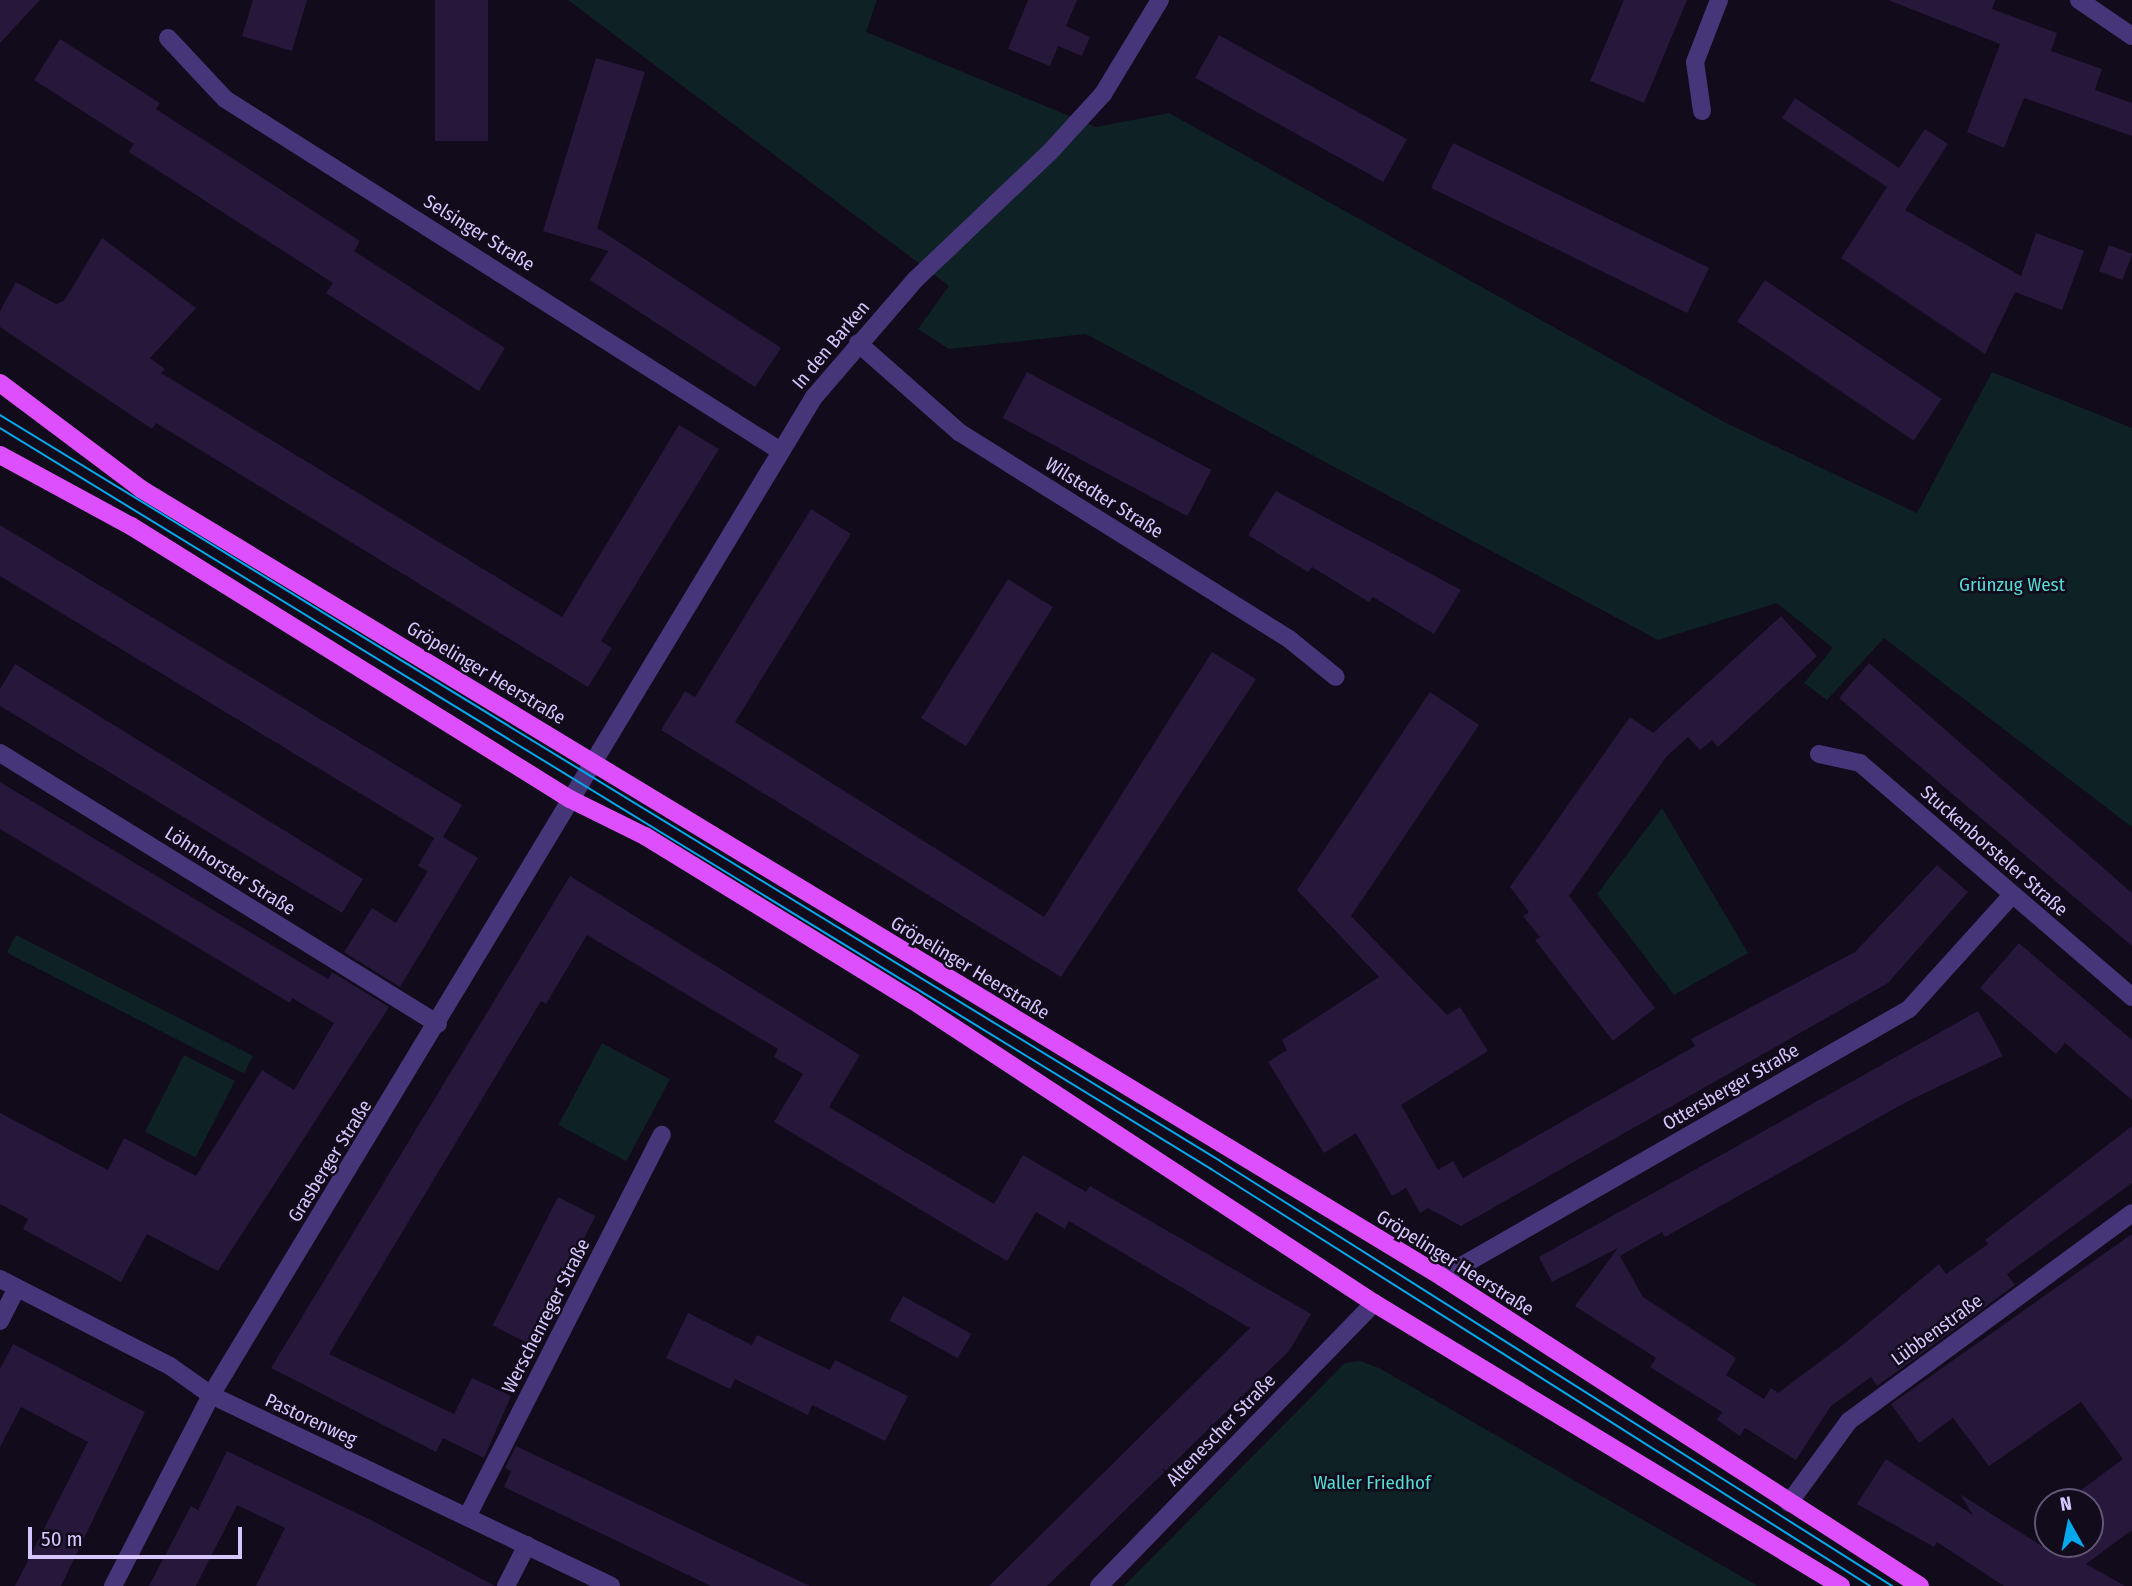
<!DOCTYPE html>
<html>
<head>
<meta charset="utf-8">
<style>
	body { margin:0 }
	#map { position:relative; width:2132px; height:1586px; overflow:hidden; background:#110b1b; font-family:"Fira Sans Condensed",sans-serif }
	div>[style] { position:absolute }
	.green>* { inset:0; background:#0e2125; transform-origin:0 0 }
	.building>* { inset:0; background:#26173b; transform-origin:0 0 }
	.minor>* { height:18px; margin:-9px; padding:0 9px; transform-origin:9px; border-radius:9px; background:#463679 }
	.major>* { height:18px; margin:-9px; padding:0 9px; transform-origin:9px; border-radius:9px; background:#dd4ffc }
	.tram>* { height:2px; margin:-1px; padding:0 1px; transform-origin:1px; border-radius:1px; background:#04a8ec }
	span { translate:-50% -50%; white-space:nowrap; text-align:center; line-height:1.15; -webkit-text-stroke:5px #110b1b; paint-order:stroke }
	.street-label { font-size:19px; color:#d7c6fe }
	.park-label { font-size:19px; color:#54dbd4 }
	.north { position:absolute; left:2034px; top:1488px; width:70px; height:70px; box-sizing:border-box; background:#110b1b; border:2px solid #605676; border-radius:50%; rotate:351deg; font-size:19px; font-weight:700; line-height:28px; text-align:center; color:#d7c6fe }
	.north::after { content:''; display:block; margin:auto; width:24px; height:32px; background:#04a8ec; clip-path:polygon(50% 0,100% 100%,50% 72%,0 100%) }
	.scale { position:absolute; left:28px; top:1527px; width:214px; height:32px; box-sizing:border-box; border:4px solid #d7c6fe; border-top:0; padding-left:9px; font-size:21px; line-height:24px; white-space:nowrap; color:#d7c6fe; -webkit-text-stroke:5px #110b1b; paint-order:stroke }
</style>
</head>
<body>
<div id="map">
	<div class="green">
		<i style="clip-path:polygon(568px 0,877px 0,866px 32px,1096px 127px,1169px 113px,1726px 423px,1917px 513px,1992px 372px,2132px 428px,2132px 827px,1884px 638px,1827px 700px,1804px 683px,1833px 648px,1777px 603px,1658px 640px,1086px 334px,949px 349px,918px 329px,949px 286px)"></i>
		<i style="clip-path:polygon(1662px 808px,1748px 953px,1674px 995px,1597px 894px)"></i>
		<i style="left:16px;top:935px;width:266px;height:20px;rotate:27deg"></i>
		<i style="left:602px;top:1043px;width:77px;height:93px;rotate:28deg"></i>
		<i style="left:184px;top:1055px;width:57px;height:86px;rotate:27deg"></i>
		<i style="clip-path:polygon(1360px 1361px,1379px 1368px,1758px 1586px,1124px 1586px,1345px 1363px)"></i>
	</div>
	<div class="building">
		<i style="clip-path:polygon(0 0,40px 0,0 43px)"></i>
		<i style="clip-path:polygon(253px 0,307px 0,292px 51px,242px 36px)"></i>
		<i style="left:435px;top:0;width:53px;height:141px"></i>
		<i style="clip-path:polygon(1028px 0,1077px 0,1066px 26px,1090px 37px,1082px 56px,1058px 46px,1050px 66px,1008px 49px)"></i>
		<i style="clip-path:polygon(1624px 0,1687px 0,1644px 103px,1590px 81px)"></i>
		<i style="clip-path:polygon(1888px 0,1995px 0,1992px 9px,2057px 33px,2051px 51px,2102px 69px,2095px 90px,2132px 103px,2132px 136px,2024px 98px,2004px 148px,1967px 132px,2000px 44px)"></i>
		<i style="left:1219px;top:35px;width:215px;height:49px;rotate:29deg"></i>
		<i style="clip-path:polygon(60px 39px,160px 103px,156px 109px,360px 241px,354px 251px,505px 348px,479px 391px,326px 293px,333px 283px,129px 152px,134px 144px,34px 80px)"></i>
		<i style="clip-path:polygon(596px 58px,645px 72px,597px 228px,781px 348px,755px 387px,590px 280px,608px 251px,543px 231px)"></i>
		<i style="clip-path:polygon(1795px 98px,1899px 168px,1925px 129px,1948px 144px,1905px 210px,2021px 276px,2036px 233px,2084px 251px,2062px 310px,2015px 292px,1985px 354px,1841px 258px,1887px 187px,1782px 118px)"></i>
		<i style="left:1453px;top:143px;width:285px;height:50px;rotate:26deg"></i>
		<i style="clip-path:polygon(102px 238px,196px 308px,150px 358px,165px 369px,161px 373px,562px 617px,679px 425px,719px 449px,601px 641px,612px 648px,588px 687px,156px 423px,152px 429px,0 327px,0 311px,16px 282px,56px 304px,64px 301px)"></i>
		<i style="left:2109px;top:245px;width:25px;height:28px;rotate:21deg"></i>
		<i style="left:1765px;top:280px;width:213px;height:50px;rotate:34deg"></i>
		<i style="left:1027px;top:372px;width:209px;height:52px;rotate:28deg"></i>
		<i style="clip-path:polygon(1276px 491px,1461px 590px,1434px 634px,1373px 597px,1369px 602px,1312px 567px,1308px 572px,1248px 535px)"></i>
		<i style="clip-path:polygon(811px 509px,851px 534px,735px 722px,1044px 917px,1212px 652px,1256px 679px,1061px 977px,661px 730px,685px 691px,695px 697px)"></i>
		<i style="clip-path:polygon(0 525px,462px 805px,443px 837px,478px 858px,400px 987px,344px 952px,372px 908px,396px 923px,428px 871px,418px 866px,434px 838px,0 576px)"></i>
		<i style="left:1008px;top:579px;width:53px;height:164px;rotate:32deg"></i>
		<i style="clip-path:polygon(1781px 616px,1817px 656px,1718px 747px,1712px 740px,1700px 750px,1688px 737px,1666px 757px,1569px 896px,1655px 1008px,1613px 1041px,1535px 940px,1540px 937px,1523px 916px,1529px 912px,1510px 887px,1630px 717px,1653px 733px)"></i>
		<i style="clip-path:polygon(1869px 663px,2132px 893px,2132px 946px,1839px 698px)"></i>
		<i style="clip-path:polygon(15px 664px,363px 879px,342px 913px,0 706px,0 689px)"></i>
		<i style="clip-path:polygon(1430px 692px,1479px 725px,1351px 916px,1447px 1015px,1460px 1007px,1488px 1051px,1401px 1105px,1438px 1170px,1453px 1161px,1463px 1178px,1695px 1046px,1691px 1039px,1855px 952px,1937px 865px,1968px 892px,1888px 983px,1461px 1226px,1428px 1208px,1420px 1213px,1406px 1188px,1392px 1196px,1356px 1133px,1324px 1153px,1268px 1062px,1287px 1050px,1282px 1040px,1379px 977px,1297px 890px)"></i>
		<i style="clip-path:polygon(0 782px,328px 979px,332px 972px,389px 1007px,218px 1271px,147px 1234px,121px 1282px,23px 1229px,28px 1219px,0 1204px,0 1113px,108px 1170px,124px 1138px,196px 1176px,262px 1070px,294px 1090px,334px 1023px,292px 998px,290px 1003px,0 829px)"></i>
		<i style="clip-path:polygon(570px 876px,860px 1055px,829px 1107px,994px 1204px,1023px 1155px,1086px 1192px,1090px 1186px,1311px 1314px,1289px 1351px,1047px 1586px,989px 1586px,1250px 1328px,1069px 1221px,1065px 1229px,1036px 1212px,1007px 1261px,941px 1222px,774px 1122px,803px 1074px,774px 1057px,778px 1049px,587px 935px,546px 1004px,541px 1001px,329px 1354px,454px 1414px,472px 1378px,511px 1396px,484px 1458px,443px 1438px,436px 1452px,271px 1368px)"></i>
		<i style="clip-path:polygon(2019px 943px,2132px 1040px,2132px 1100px,2065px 1043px,2056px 1054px,1980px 988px)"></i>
		<i style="clip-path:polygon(1978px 1011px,2003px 1056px,1908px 1101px,1665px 1237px,1662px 1232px,1620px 1256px,1643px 1297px,1736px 1358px,1726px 1375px,1764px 1399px,1771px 1388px,1778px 1393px,1845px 1343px,1939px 1264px,1946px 1274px,1988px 1244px,1985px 1240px,2132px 1126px,2132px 1183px,2007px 1274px,2015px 1285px,1877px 1386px,1871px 1377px,1831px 1406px,1796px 1460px,1745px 1428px,1740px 1436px,1717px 1420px,1722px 1412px,1650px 1367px,1656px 1358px,1575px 1306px,1618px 1248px,1552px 1282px,1539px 1257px)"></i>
		<i style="left:558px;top:1197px;width:42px;height:144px;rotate:27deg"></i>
		<i style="clip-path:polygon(2132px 1234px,2132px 1530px,2086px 1564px,2125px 1586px,2004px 1586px,1937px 1542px,1934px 1547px,1857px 1504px,1886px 1459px,1973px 1515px,1960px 1494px,2056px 1555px,2034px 1526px,2048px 1515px,2048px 1544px,2090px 1544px,2090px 1502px,2065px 1502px,2123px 1459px,2081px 1402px,1989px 1466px,1953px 1418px,1919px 1443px,1891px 1404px)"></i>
		<i style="left:903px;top:1296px;width:78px;height:28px;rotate:29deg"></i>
		<i style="clip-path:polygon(688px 1313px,752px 1345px,757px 1335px,830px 1370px,835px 1360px,908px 1396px,885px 1441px,812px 1405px,808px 1415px,735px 1379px,730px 1389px,666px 1358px)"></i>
		<i style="clip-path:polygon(13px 1344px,145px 1412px,61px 1586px,15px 1586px,88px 1442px,21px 1407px,0 1447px,0 1369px)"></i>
		<i style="clip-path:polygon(516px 1446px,751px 1558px,810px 1586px,711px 1586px,504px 1487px,511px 1471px,505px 1468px)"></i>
		<i style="clip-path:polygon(227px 1451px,373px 1521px,495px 1586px,256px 1586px,285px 1528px,237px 1505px,196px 1586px,149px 1586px,191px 1506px,198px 1510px)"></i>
	</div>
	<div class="minor">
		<i style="left:2079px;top:0;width:64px;rotate:34.2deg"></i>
		<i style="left:168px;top:38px;width:83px;rotate:46.9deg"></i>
		<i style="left:225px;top:99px;width:656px;rotate:32.36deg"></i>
		<i style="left:1702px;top:111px;width:49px;rotate:-98.1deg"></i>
		<i style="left:1695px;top:62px;width:66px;rotate:-68.8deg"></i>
		<i style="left:858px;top:343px;width:135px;rotate:41.4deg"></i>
		<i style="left:959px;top:432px;width:390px;rotate:32.1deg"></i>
		<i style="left:1289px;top:639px;width:60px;rotate:39deg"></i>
		<i style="left:0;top:753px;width:515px;rotate:31.75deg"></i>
		<i style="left:1819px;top:754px;width:42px;rotate:12.4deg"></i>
		<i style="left:1860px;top:763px;width:359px;rotate:40.7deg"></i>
		<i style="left:1442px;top:1277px;width:538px;rotate:-29.85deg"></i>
		<i style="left:1909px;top:1009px;width:154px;rotate:-47.9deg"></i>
		<i style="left:0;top:1279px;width:191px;rotate:27.1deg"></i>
		<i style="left:170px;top:1366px;width:50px;rotate:35.3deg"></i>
		<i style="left:211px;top:1395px;width:443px;rotate:25.5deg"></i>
		<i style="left:0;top:1321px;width:37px;rotate:-63deg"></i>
		<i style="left:1789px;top:1503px;width:102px;rotate:-53.8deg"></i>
		<i style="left:1849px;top:1421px;width:351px;rotate:-36.3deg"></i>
		<i style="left:467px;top:1517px;width:429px;rotate:-63deg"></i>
		<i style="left:113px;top:1586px;width:215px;rotate:-62.8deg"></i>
		<i style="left:211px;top:1395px;width:1166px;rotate:-58.86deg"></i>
		<i style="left:814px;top:397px;width:156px;rotate:-49.2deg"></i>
		<i style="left:916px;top:279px;width:185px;rotate:-43.5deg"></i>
		<i style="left:1050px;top:152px;width:79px;rotate:-47.6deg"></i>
		<i style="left:1103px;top:94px;width:110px;rotate:-58.8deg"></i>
		<i style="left:506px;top:1586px;width:46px;rotate:-62.9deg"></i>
		<i style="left:1099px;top:1586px;width:395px;rotate:-45.8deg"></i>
	</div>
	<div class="major">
		<i style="left:0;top:383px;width:176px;rotate:36.9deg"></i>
		<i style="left:141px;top:489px;width:1521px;rotate:31.2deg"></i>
		<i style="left:1442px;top:1277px;width:569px;rotate:32.88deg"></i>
		<i style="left:0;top:455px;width:149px;rotate:28.5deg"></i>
		<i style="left:131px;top:526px;width:517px;rotate:31.88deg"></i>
		<i style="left:570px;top:799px;width:84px;rotate:26.3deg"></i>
		<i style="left:645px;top:836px;width:313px;rotate:31.6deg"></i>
		<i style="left:912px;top:1000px;width:552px;rotate:33.26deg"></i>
		<i style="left:1374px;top:1303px;width:546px;rotate:31.22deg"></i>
	</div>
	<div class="tram">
		<i style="left:0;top:415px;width:1430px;rotate:31.44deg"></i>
		<i style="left:1220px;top:1161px;width:795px;rotate:32.31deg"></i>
		<i style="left:0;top:428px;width:1420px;rotate:31.46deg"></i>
		<i style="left:1211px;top:1169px;width:780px;rotate:32.32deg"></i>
	</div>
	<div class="street-label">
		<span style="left:479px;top:233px;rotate:32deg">Selsinger Straße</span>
		<span style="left:831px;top:345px;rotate:-50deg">In den Barken</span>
		<span style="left:1104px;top:498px;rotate:32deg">Wilstedter Straße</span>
		<span style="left:486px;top:673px;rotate:31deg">Gröpelinger Heerstraße</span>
		<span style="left:1994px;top:851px;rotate:41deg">Stuckenborsteler Straße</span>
		<span style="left:230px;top:871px;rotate:32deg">Löhnhorster Straße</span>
		<span style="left:970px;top:968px;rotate:31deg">Gröpelinger Heerstraße</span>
		<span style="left:1731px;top:1087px;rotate:-30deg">Ottersberger Straße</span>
		<span style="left:330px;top:1161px;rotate:-58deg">Grasberger Straße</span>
		<span style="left:1455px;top:1263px;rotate:32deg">Gröpelinger Heerstraße</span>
		<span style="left:546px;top:1316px;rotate:-63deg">Werschenreger Straße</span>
		<span style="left:1937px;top:1330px;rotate:-36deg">Lübbenstraße</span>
		<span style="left:311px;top:1420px;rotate:25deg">Pastorenweg</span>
		<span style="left:1221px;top:1430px;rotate:-46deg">Altenescher Straße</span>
	</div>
	<div class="park-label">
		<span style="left:2012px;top:585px">Grünzug West</span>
		<span style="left:1372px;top:1483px">Waller Friedhof</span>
	</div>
	<div class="north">N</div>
	<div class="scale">50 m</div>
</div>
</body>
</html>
